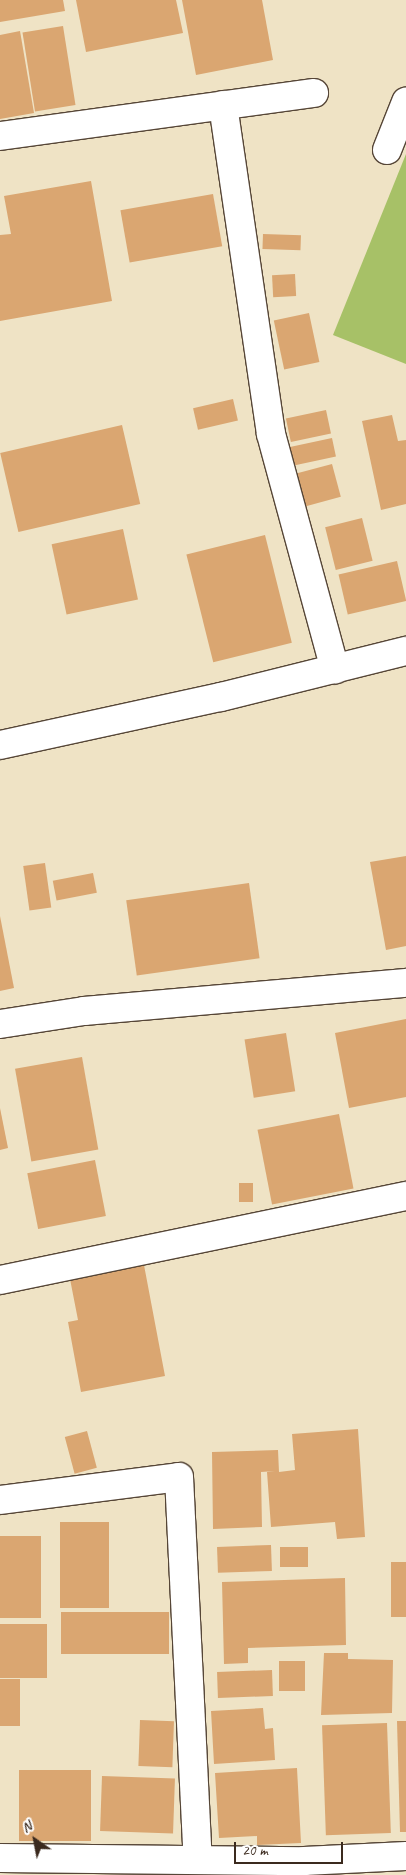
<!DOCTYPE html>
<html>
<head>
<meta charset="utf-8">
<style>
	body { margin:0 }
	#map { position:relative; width:406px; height:1875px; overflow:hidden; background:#efe3c5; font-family:Caveat,sans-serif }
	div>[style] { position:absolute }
	.green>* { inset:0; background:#a7c167 }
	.building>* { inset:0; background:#daa671; transform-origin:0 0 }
	.roads { filter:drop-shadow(1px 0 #564637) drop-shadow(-1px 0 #564637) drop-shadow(0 1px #564637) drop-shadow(0 -1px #564637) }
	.minor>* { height:28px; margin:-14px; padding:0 14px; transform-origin:14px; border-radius:14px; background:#fff }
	span { translate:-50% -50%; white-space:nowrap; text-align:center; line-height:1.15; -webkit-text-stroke:4px #fff; paint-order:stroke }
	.north { position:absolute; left:10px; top:1815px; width:50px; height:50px; -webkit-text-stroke:4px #fff; paint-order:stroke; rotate:327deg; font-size:14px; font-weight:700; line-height:20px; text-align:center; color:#3b2a1e }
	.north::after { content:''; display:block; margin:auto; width:18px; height:22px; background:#3b2a1e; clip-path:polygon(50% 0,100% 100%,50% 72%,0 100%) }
	.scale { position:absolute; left:234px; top:1842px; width:109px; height:22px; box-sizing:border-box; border:2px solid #3b2a1e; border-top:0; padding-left:6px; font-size:15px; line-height:18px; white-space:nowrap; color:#3b2a1e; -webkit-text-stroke:4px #fff; paint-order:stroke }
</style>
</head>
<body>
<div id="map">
	<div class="green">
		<i style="clip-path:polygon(406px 154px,406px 364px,333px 335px)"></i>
	</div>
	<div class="building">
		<i style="clip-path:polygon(0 0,63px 0,65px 11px,0 22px)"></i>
		<i style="clip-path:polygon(76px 0,176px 0,183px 33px,86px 52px)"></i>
		<i style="clip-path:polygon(182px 0,262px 0,273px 60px,196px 75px)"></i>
		<i style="left:63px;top:26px;width:80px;height:41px;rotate:81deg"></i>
		<i style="clip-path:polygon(20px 31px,34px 113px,0 119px,0 35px)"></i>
		<i style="clip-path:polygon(91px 181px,112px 301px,0 321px,0 235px,11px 234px,4px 196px)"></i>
		<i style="left:213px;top:194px;width:53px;height:94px;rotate:80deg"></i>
		<i style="left:263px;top:234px;width:38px;height:15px;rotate:2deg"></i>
		<i style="left:295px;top:274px;width:22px;height:23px;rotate:87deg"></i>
		<i style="left:309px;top:313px;width:50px;height:36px;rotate:78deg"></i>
		<i style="left:233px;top:399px;width:22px;height:41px;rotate:77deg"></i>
		<i style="left:326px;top:410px;width:24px;height:41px;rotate:78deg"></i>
		<i style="clip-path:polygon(392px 415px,398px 441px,406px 440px,406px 504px,381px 510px,362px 421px)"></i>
		<i style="left:122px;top:425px;width:81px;height:125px;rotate:77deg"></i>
		<i style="left:332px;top:438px;width:19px;height:43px;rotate:78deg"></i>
		<i style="left:332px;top:464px;width:34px;height:37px;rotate:75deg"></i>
		<i style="left:362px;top:518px;width:44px;height:38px;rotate:76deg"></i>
		<i style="left:123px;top:529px;width:72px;height:73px;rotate:78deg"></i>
		<i style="left:265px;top:535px;width:111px;height:81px;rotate:76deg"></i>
		<i style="left:397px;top:561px;width:41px;height:60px;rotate:77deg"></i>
		<i style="clip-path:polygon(406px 856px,406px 946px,386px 950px,370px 862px)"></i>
		<i style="left:45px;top:863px;width:45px;height:22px;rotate:82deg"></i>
		<i style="left:93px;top:873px;width:20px;height:41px;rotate:79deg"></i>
		<i style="left:249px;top:883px;width:76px;height:124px;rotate:82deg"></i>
		<i style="clip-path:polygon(0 916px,14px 988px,0 991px)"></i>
		<i style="clip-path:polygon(406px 1019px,406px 1097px,349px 1108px,335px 1033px)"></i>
		<i style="left:286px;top:1033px;width:59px;height:42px;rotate:81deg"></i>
		<i style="left:82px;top:1057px;width:94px;height:68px;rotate:80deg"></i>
		<i style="clip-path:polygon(0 1108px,8px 1148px,0 1150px)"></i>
		<i style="left:339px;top:1114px;width:76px;height:83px;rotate:79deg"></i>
		<i style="left:95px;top:1160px;width:57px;height:69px;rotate:79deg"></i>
		<i style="left:253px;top:1183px;width:19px;height:14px;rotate:90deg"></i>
		<i style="clip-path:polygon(144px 1265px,165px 1376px,81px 1392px,68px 1322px,78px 1320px,70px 1279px)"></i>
		<i style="clip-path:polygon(358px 1429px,365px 1537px,337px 1539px,335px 1522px,271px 1527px,267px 1472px,275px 1471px,261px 1472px,262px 1527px,213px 1529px,212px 1452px,278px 1450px,279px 1472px,295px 1470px,292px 1434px)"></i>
		<i style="left:87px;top:1431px;width:38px;height:23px;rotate:75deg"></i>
		<i style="left:109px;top:1522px;width:86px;height:49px;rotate:90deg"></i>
		<i style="left:41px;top:1536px;width:82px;height:41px;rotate:90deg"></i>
		<i style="left:271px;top:1545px;width:26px;height:54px;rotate:88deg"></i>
		<i style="left:308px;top:1547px;width:20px;height:28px;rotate:90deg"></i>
		<i style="left:391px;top:1562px;width:15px;height:55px"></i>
		<i style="clip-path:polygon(345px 1578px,346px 1645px,248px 1648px,248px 1663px,224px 1664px,222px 1582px)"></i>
		<i style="left:61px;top:1612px;width:108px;height:42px"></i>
		<i style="left:0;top:1624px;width:47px;height:54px"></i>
		<i style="clip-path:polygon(324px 1653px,348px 1653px,348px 1659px,393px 1660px,392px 1713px,321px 1715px)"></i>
		<i style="left:279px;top:1661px;width:26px;height:30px"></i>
		<i style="left:272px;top:1670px;width:26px;height:55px;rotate:88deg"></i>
		<i style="left:0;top:1679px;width:20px;height:47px"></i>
		<i style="clip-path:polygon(263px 1708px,265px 1729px,273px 1728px,275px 1760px,214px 1764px,211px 1711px)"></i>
		<i style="left:140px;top:1720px;width:34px;height:46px;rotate:2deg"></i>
		<i style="clip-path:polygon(397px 1721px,406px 1721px,406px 1832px,400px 1832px)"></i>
		<i style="left:387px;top:1723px;width:110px;height:65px;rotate:88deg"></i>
		<i style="clip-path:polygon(297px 1768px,301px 1843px,257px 1845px,257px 1836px,219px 1838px,215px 1773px)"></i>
		<i style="left:19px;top:1770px;width:72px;height:71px"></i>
		<i style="left:102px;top:1776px;width:73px;height:55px;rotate:2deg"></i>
	</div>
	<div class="roads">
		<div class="minor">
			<i style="left:223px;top:105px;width:332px;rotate:81.7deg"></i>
			<i style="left:271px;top:434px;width:244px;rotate:74.8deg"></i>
			<i style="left:0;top:136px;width:317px;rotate:-7.8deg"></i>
			<i style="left:387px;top:150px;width:52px;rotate:-68.4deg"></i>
			<i style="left:0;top:745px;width:226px;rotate:-12.3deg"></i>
			<i style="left:221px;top:697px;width:191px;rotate:-14deg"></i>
			<i style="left:0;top:1024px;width:85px;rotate:-8.8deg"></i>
			<i style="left:84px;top:1011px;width:323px;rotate:-5deg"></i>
			<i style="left:0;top:1280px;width:415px;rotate:-11.7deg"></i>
			<i style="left:0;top:1500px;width:180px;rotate:-7.3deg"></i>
			<i style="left:179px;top:1477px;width:383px;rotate:87.2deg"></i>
			<i style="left:0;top:1858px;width:304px;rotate:0.6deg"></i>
			<i style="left:304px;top:1861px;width:102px;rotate:-2.8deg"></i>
		</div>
	</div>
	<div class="north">N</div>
	<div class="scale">20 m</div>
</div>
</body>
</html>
